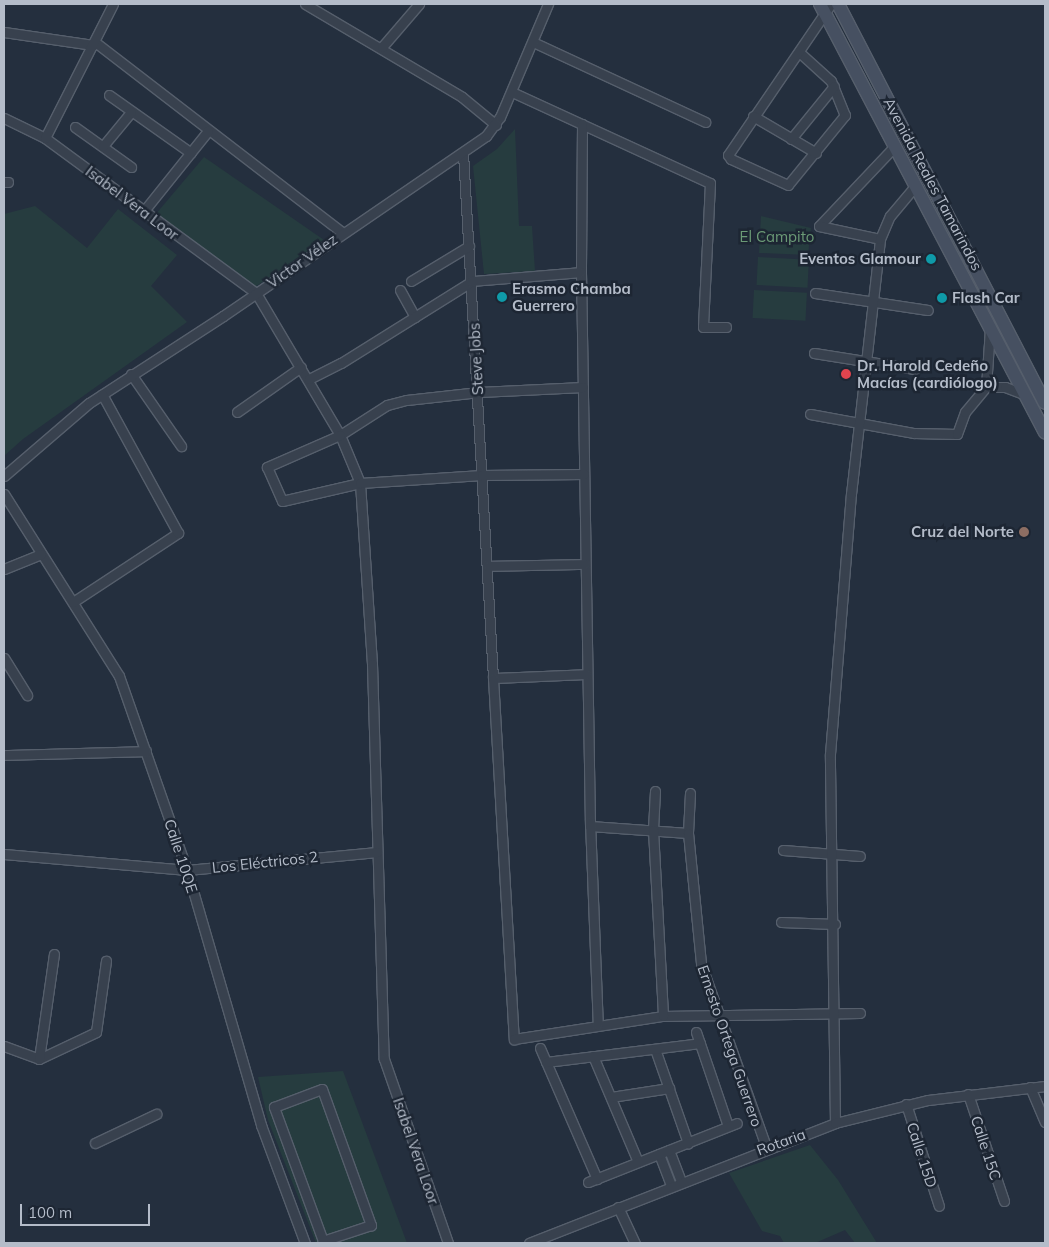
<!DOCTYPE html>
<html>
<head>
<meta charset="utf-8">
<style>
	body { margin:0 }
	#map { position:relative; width:1049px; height:1247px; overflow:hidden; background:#242f3e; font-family:Mulish,sans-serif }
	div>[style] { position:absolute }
	.green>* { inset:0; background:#263c3f; transform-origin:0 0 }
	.roads { filter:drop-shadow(1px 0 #565f6c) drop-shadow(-1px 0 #565f6c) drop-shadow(0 1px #565f6c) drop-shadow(0 -1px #565f6c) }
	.minor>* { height:9px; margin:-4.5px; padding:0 4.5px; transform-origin:4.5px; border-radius:4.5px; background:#38414e }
	.secondary>* { height:12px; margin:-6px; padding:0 6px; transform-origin:6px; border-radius:6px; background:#465061 }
	.dots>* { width:14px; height:14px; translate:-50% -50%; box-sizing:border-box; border:2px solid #1d2633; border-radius:50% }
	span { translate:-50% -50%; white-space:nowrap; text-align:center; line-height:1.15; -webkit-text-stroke:5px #1d2633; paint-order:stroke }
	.street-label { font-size:15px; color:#b4bcc9 }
	.park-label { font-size:15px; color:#6b9a76 }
	.poi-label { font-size:15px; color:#b4bcc9; font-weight:700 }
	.right { translate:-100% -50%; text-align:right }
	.left { translate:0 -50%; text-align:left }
	.frame { position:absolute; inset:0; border:5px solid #b4bcc9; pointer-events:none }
	.scale { position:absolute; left:20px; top:1204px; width:130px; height:22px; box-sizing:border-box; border:2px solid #b4bcc9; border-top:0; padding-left:6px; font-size:15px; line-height:18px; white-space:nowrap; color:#b4bcc9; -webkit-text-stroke:4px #1d2633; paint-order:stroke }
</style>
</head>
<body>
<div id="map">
	<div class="green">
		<i style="clip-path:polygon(515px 129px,519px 226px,532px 226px,535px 271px,484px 274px,473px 166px,497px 149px)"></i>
		<i style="clip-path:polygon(204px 157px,324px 240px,255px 287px,155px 215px)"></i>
		<i style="clip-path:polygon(35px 206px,87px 248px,118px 209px,177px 255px,151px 286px,187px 322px,23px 439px,4px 456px,4px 214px)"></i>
		<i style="clip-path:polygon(761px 216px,811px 228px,808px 255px,759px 253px)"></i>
		<i style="left:758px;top:257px;width:51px;height:28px;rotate:3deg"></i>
		<i style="left:754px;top:290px;width:53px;height:28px;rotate:3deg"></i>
		<i style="clip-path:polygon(343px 1071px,407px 1243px,316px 1243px,268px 1120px,258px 1077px)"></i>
		<i style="clip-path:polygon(810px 1145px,838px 1180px,877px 1243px,855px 1243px,845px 1230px,815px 1243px,784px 1243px,780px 1236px,762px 1231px,729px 1173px)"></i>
	</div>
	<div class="roads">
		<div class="minor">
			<i style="left:305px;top:4px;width:182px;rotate:30.6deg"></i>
			<i style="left:462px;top:97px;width:44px;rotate:39.5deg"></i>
			<i style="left:4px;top:32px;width:90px;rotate:8.3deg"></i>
			<i style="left:93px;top:45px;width:4px;rotate:-56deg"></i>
			<i style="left:95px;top:42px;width:312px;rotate:37.6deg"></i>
			<i style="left:533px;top:42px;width:190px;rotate:24.9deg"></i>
			<i style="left:382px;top:47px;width:57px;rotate:-49.3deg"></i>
			<i style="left:799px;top:52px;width:43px;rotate:42.2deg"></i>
			<i style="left:831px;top:81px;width:37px;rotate:68deg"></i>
			<i style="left:845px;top:115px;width:90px;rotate:129.2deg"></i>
			<i style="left:788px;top:185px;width:63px;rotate:-155.5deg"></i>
			<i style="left:731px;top:159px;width:5px;rotate:-127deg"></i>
			<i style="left:728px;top:155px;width:183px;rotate:-55.7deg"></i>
			<i style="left:512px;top:92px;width:218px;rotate:24.7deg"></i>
			<i style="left:710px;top:183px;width:144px;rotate:92.8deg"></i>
			<i style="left:703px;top:327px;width:23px"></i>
			<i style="left:109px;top:95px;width:100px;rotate:35.3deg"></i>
			<i style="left:753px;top:116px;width:73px;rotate:30.4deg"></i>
			<i style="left:4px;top:118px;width:46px;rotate:26deg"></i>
			<i style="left:45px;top:138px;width:262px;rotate:36.3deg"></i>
			<i style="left:256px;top:293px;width:165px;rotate:59.4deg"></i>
			<i style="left:340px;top:435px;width:52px;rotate:67.4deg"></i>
			<i style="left:360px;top:483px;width:181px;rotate:86.2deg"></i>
			<i style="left:372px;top:664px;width:395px;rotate:88.3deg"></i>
			<i style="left:384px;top:1059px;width:195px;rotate:70.8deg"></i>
			<i style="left:582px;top:124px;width:148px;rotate:90.4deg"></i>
			<i style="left:581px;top:272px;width:554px;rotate:89.07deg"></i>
			<i style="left:590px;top:826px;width:98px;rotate:4.1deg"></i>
			<i style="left:75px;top:127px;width:69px;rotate:35.5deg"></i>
			<i style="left:45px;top:138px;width:150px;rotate:-63.1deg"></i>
			<i style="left:791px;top:139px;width:68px;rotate:-50.9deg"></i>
			<i style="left:103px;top:146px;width:44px;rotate:-50.5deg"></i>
			<i style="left:463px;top:153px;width:526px;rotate:86.73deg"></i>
			<i style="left:493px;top:678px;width:94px;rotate:-2.4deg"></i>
			<i style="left:4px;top:182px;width:4px"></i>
			<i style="left:143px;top:212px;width:104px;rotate:-51.3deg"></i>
			<i style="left:819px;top:226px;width:109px;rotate:-46.5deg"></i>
			<i style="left:819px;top:226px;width:62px;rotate:12deg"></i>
			<i style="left:411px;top:281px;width:68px;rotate:-31.1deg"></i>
			<i style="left:400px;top:290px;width:31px;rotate:61deg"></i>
			<i style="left:815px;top:293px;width:114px;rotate:8.6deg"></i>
			<i style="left:814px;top:353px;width:102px;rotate:9deg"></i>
			<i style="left:131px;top:374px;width:88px;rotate:55.2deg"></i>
			<i style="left:309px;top:379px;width:36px;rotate:-27deg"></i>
			<i style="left:341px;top:363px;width:155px;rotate:-32deg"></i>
			<i style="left:472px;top:281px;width:109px;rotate:-4.7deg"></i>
			<i style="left:583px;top:387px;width:104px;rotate:177.2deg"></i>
			<i style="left:479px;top:392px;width:73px;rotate:173.7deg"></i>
			<i style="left:406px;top:400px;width:20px;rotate:165deg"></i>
			<i style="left:387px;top:405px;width:56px;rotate:147.4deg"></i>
			<i style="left:340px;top:435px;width:80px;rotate:156.3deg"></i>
			<i style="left:267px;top:467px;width:37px;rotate:66deg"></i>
			<i style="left:282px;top:501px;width:80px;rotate:-13deg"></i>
			<i style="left:360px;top:483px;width:122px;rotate:-3.8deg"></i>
			<i style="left:482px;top:475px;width:102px;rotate:-0.6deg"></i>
			<i style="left:986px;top:387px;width:58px;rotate:-86.1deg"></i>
			<i style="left:237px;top:412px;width:78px;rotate:-35.1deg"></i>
			<i style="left:810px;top:414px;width:106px;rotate:10.4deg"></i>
			<i style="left:914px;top:433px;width:43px;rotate:1.3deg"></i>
			<i style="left:957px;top:434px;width:23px;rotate:-70deg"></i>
			<i style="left:965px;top:412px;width:33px;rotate:-50deg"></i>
			<i style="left:986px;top:387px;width:19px"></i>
			<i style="left:1005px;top:387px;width:22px;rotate:21deg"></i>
			<i style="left:4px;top:476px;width:112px;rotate:-40.7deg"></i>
			<i style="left:89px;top:403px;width:160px;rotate:-33deg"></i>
			<i style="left:223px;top:316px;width:319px;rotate:-34.4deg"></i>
			<i style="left:486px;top:136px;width:24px;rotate:-54deg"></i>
			<i style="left:500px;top:117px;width:123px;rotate:-67deg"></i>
			<i style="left:4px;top:494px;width:215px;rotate:57.7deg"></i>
			<i style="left:119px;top:676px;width:206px;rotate:70.7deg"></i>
			<i style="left:187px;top:870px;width:266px;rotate:73.8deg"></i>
			<i style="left:261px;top:1125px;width:126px;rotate:69.6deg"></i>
			<i style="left:488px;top:566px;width:97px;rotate:-1.2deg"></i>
			<i style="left:4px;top:569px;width:40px;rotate:-22deg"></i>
			<i style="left:73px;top:602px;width:126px;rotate:-33.3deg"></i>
			<i style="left:178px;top:533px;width:158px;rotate:-118.7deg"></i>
			<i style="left:4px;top:658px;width:44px;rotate:58.1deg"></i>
			<i style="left:493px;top:678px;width:362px;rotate:86.7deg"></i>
			<i style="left:514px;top:1039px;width:151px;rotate:-8.8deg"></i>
			<i style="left:663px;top:1016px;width:197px;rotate:-0.9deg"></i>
			<i style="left:4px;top:755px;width:142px;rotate:-1.6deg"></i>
			<i style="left:655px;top:791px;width:39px;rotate:93deg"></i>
			<i style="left:653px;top:830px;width:186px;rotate:86.9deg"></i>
			<i style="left:690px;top:793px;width:40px;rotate:92.9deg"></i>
			<i style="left:688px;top:833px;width:132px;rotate:84.3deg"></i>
			<i style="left:701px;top:964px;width:194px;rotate:70.4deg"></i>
			<i style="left:590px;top:821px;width:204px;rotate:87.8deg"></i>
			<i style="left:783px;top:850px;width:77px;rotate:4.5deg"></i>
			<i style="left:4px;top:854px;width:184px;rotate:5deg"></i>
			<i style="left:187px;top:870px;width:191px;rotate:-5.4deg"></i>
			<i style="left:781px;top:922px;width:54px;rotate:2.1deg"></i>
			<i style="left:696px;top:1032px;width:99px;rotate:71.2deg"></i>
			<i style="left:4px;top:1046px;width:37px;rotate:20deg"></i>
			<i style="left:39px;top:1059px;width:63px;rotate:-25.3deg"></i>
			<i style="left:96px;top:1032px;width:72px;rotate:-82deg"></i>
			<i style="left:540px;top:1048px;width:143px;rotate:66.5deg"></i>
			<i style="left:655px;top:1049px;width:100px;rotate:70.7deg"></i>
			<i style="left:593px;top:1056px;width:115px;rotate:67deg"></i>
			<i style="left:39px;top:1059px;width:106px;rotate:-81.9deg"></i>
			<i style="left:546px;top:1062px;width:155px;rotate:-7deg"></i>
			<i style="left:1030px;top:1087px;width:38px;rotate:67deg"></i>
			<i style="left:322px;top:1089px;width:145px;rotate:70.2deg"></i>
			<i style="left:371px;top:1225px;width:51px;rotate:161.6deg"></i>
			<i style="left:323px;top:1241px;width:143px;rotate:-110.1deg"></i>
			<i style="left:274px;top:1107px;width:51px;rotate:-20.6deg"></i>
			<i style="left:968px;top:1094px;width:113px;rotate:71.4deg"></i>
			<i style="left:611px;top:1097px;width:59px;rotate:-8.8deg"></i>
			<i style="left:906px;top:1104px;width:107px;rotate:72.1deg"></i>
			<i style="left:835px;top:1123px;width:369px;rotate:-90.8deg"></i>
			<i style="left:830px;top:754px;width:261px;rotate:-85.4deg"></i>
			<i style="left:851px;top:494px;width:257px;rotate:-83.5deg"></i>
			<i style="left:880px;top:239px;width:25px;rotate:-67deg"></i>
			<i style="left:890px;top:216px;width:39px;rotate:-50deg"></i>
			<i style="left:95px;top:1143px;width:68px;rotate:-25.4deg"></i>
			<i style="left:669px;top:1150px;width:33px;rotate:69deg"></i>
			<i style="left:659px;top:1154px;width:33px;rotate:69deg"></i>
			<i style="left:588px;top:1182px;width:160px;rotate:-21.6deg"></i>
			<i style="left:618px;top:1207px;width:40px;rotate:65deg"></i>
			<i style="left:529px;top:1243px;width:329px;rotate:-21.4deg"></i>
			<i style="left:835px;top:1123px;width:96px;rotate:-13.9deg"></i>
			<i style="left:928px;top:1100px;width:118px;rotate:-6.8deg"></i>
		</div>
		<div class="secondary">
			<i style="left:820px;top:4px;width:484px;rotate:62.3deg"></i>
			<i style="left:838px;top:4px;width:449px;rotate:62.6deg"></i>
		</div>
	</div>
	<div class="dots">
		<i style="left:931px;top:259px;background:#0f9aa8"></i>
		<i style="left:502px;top:297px;background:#0f9aa8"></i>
		<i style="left:942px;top:298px;background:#0f9aa8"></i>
		<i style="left:846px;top:374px;background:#e0444e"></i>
		<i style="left:1024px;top:532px;background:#8d6e63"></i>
	</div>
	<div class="street-label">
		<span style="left:933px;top:184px;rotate:62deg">Avenida Reales Tamarindos</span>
		<span style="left:132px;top:203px;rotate:37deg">Isabel Vera Loor</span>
		<span style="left:302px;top:261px;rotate:-35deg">Victor Vélez</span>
		<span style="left:476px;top:359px;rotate:-93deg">Steve Jobs</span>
		<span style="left:181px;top:856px;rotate:72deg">Calle 10QE</span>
		<span style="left:265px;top:862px;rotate:-6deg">Los Eléctricos 2</span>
		<span style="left:730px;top:1046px;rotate:71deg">Ernesto Ortega Guerrero</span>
		<span style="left:781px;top:1142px;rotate:-20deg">Rotaria</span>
		<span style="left:986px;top:1148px;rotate:72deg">Calle 15C</span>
		<span style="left:416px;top:1151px;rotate:71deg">Isabel Vera Loor</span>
		<span style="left:922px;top:1155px;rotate:72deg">Calle 15D</span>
	</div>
	<div class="park-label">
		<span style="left:777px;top:237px">El Campito</span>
	</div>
	<div class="poi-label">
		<span class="right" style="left:921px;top:259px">Eventos Glamour</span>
		<span class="left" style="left:512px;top:297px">Erasmo Chamba<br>Guerrero</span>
		<span class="left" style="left:952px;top:298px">Flash Car</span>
		<span class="left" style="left:857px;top:374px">Dr. Harold Cedeño<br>Macías (cardiólogo)</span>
		<span class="right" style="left:1014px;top:532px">Cruz del Norte</span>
	</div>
	<div class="frame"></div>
	<div class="scale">100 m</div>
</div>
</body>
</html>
